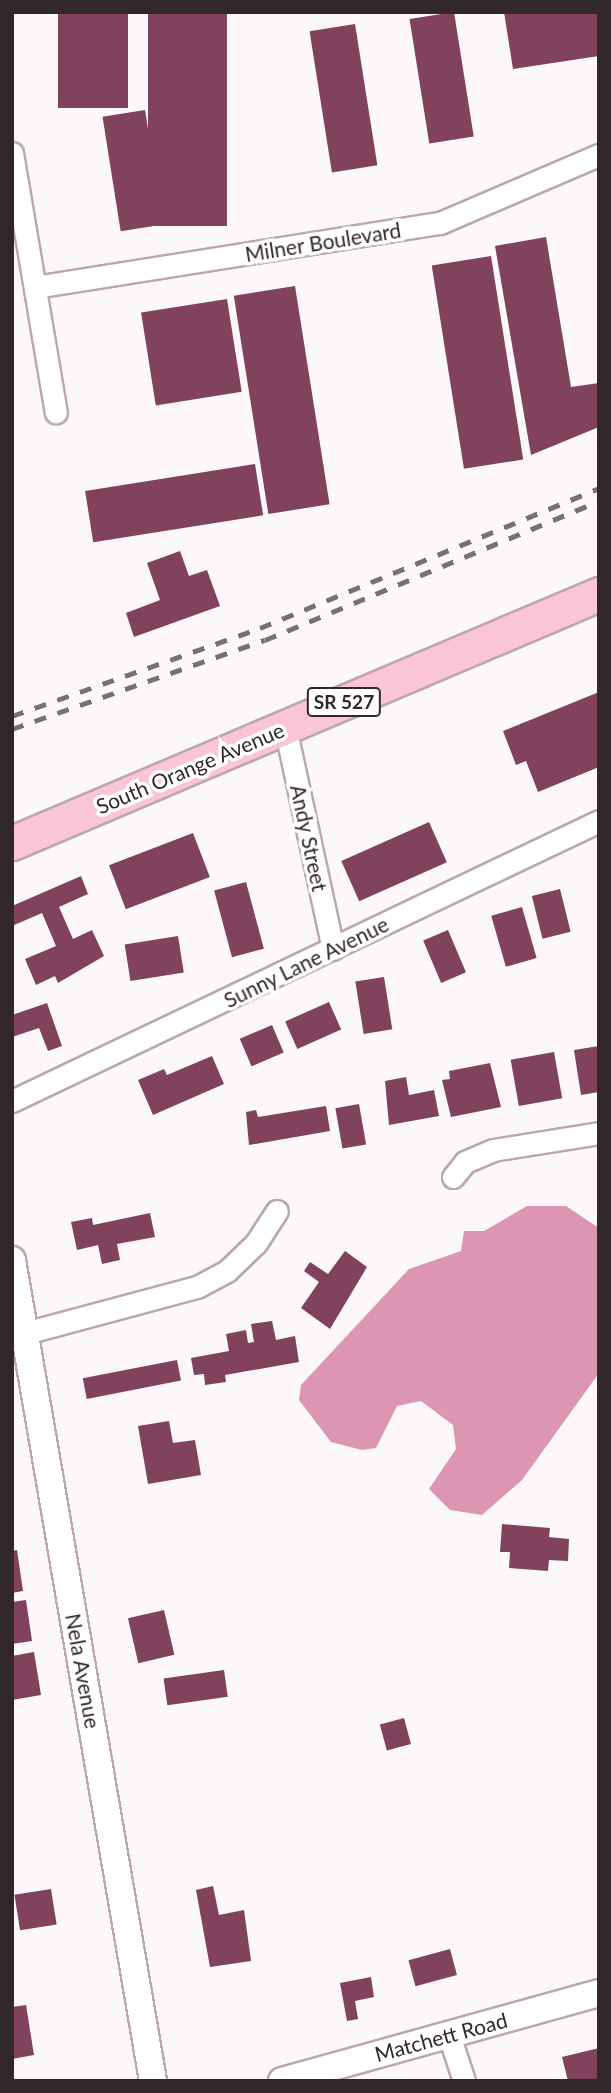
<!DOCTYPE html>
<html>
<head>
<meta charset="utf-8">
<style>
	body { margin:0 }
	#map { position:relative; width:611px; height:2093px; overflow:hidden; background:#fcf7f9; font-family:Lato,sans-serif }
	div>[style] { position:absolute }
	.water>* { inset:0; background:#dd96b1 }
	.building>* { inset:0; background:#81425c; transform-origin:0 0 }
	.roads { filter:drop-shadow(2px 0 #bda6ae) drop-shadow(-2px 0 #bda6ae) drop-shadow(0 2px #bda6ae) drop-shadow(0 -2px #bda6ae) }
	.minor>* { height:21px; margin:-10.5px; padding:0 10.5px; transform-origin:10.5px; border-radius:10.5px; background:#fff }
	.tertiary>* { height:26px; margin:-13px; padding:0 13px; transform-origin:13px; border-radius:13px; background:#fff }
	.primary>* { height:33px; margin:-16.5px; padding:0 16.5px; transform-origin:16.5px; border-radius:16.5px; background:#fac4d9 }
	.rail>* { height:5px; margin-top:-2.5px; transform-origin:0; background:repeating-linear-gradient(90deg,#787073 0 12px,transparent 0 24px) }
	span { translate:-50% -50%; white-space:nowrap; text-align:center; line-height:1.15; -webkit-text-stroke:7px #fff; paint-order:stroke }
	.shield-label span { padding:2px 5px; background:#fff; border:2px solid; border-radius:5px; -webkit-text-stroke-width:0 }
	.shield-label { font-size:19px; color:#31272b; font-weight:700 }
	.street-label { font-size:21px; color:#31272b }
	.frame { position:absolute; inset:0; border:14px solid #31272b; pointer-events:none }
</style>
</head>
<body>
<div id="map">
	<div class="water">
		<i style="clip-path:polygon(527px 1206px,566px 1206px,599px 1228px,599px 1373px,522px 1480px,482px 1515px,450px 1510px,429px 1489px,456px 1449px,453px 1425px,421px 1401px,397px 1406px,376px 1448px,362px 1450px,331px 1442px,299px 1400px,301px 1385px,409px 1269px,461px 1251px,464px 1231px,484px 1231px)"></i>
	</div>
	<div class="building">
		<i style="left:58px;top:12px;width:70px;height:96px"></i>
		<i style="left:148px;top:12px;width:79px;height:214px"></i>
		<i style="left:454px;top:12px;width:126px;height:45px;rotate:81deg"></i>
		<i style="clip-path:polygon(504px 12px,599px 12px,599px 56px,513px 69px)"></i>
		<i style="left:355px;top:24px;width:143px;height:46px;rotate:81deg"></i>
		<i style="left:145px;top:110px;width:116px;height:43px;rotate:81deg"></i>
		<i style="clip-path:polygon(546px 237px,571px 387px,599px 383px,599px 427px,531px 455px,495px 246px)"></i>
		<i style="left:491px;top:256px;width:206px;height:60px;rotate:81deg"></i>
		<i style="left:295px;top:286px;width:221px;height:62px;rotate:81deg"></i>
		<i style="left:227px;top:299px;width:94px;height:87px;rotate:81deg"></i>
		<i style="left:255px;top:464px;width:52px;height:172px;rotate:81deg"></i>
		<i style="clip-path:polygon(180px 551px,189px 576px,207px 570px,220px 606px,134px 637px,126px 613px,160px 600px,147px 563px)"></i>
		<i style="clip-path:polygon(599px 692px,599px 767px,538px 792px,526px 761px,516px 765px,503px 731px)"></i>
		<i style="left:429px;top:822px;width:44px;height:96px;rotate:66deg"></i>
		<i style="left:193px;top:833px;width:47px;height:90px;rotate:69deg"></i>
		<i style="clip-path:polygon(81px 876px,88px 894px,59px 907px,73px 939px,92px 930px,104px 956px,58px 983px,55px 976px,36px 985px,25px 959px,56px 946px,42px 913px,12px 926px,12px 906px)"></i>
		<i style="left:246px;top:882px;width:69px;height:33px;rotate:75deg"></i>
		<i style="left:560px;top:889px;width:44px;height:29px;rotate:76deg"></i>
		<i style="left:522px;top:907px;width:53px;height:32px;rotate:74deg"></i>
		<i style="left:448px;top:930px;width:46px;height:27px;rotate:67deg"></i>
		<i style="left:178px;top:936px;width:37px;height:54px;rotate:81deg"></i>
		<i style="left:384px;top:977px;width:53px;height:29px;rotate:81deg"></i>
		<i style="left:329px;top:1002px;width:30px;height:48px;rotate:66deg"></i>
		<i style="clip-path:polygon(47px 1003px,62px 1046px,48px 1051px,39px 1028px,12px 1037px,12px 1015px)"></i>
		<i style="left:272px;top:1025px;width:30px;height:35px;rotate:67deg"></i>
		<i style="clip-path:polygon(599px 1046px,599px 1092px,581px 1095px,574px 1050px)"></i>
		<i style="left:554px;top:1052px;width:47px;height:44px;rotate:80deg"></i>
		<i style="clip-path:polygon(212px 1056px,224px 1084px,153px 1115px,138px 1080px,164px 1069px,167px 1075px)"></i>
		<i style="clip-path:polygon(490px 1063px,501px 1107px,451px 1117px,442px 1080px,450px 1079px,449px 1071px)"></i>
		<i style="clip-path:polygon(406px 1077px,409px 1095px,434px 1090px,439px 1116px,389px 1125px,385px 1081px)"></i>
		<i style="left:359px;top:1104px;width:41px;height:24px;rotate:80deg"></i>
		<i style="clip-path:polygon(326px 1106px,330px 1131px,249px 1145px,246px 1112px,256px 1110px,258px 1117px)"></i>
		<i style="clip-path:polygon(150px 1213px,155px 1237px,117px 1244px,120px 1260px,102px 1264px,98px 1245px,77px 1250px,71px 1222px,92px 1218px,93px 1225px)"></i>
		<i style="clip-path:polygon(345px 1251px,367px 1267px,330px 1329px,301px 1308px,319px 1282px,304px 1271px,310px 1262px,328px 1274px)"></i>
		<i style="clip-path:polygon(272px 1321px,276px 1340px,295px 1336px,299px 1362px,225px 1375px,226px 1382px,205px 1385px,204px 1374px,194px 1375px,191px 1358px,229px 1351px,226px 1334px,246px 1330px,248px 1343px,254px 1342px,251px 1324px)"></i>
		<i style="left:177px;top:1360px;width:21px;height:96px;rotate:79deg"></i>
		<i style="clip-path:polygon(169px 1421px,173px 1443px,195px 1440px,201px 1475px,148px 1484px,138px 1426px)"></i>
		<i style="clip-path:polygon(502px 1524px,550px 1528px,549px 1537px,569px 1539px,568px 1561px,549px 1560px,548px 1571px,509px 1568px,510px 1552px,500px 1552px)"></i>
		<i style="clip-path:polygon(17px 1550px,23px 1591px,12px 1593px,12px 1551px)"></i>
		<i style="clip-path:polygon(26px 1600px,32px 1641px,12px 1644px,12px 1602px)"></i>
		<i style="left:164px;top:1610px;width:46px;height:37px;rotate:77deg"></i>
		<i style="clip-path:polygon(34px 1652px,41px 1695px,12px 1700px,12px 1656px)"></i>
		<i style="left:224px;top:1670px;width:27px;height:61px;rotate:82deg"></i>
		<i style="left:404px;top:1718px;width:27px;height:25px;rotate:75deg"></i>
		<i style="clip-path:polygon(213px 1886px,219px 1915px,244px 1910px,251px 1961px,210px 1967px,196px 1890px)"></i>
		<i style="left:51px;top:1889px;width:36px;height:37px;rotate:81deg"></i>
		<i style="left:450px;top:1949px;width:27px;height:43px;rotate:75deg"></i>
		<i style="clip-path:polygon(371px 1977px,374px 1997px,355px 2001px,358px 2019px,347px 2021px,340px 1983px)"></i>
		<i style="clip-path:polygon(26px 2005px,34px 2055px,12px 2059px,12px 2007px)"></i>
		<i style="clip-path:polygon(599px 2048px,599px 2081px,568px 2081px,562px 2057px)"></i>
	</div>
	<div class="roads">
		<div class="minor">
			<i style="left:12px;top:153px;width:263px;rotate:80.4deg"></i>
			<i style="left:35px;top:287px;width:410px;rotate:-9deg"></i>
			<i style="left:440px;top:223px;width:173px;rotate:-23.2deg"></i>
			<i style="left:285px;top:727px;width:227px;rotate:77.8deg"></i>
			<i style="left:12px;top:1101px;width:650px;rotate:-25.5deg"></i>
			<i style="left:453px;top:1177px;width:19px;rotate:-51deg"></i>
			<i style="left:465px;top:1162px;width:30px;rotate:-23deg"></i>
			<i style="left:493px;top:1150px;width:107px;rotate:-9.1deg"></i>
			<i style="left:25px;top:1333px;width:178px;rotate:-15deg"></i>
			<i style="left:197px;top:1287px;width:34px;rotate:-28deg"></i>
			<i style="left:227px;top:1271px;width:40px;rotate:-44deg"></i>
			<i style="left:256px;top:1243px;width:38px;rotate:-57deg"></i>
			<i style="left:449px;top:2035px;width:48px;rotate:71.9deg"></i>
		</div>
		<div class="tertiary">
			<i style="left:12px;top:1260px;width:833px;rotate:80.25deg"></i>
			<i style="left:282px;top:2081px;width:329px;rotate:-15.5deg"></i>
		</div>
		<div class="primary">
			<i style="left:12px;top:843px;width:638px;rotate:-22.99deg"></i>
		</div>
	</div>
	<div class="rail">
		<i style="left:12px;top:716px;width:263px;rotate:-19.5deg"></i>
		<i style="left:260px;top:628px;width:367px;rotate:-22.4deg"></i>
		<i style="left:12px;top:729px;width:268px;rotate:-19.4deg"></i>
		<i style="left:265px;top:640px;width:362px;rotate:-22.6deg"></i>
	</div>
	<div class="shield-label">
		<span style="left:344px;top:702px">SR 527</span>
	</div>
	<div class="street-label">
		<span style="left:323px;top:242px;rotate:-9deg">Milner Boulevard</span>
		<span style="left:190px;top:768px;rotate:-23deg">South Orange Avenue</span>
		<span style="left:309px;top:838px;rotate:78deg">Andy Street</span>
		<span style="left:306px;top:962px;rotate:-26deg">Sunny Lane Avenue</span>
		<span style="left:83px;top:1671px;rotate:80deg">Nela Avenue</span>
		<span style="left:441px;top:2037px;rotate:-15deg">Matchett Road</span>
	</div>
	<div class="frame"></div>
</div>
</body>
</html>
